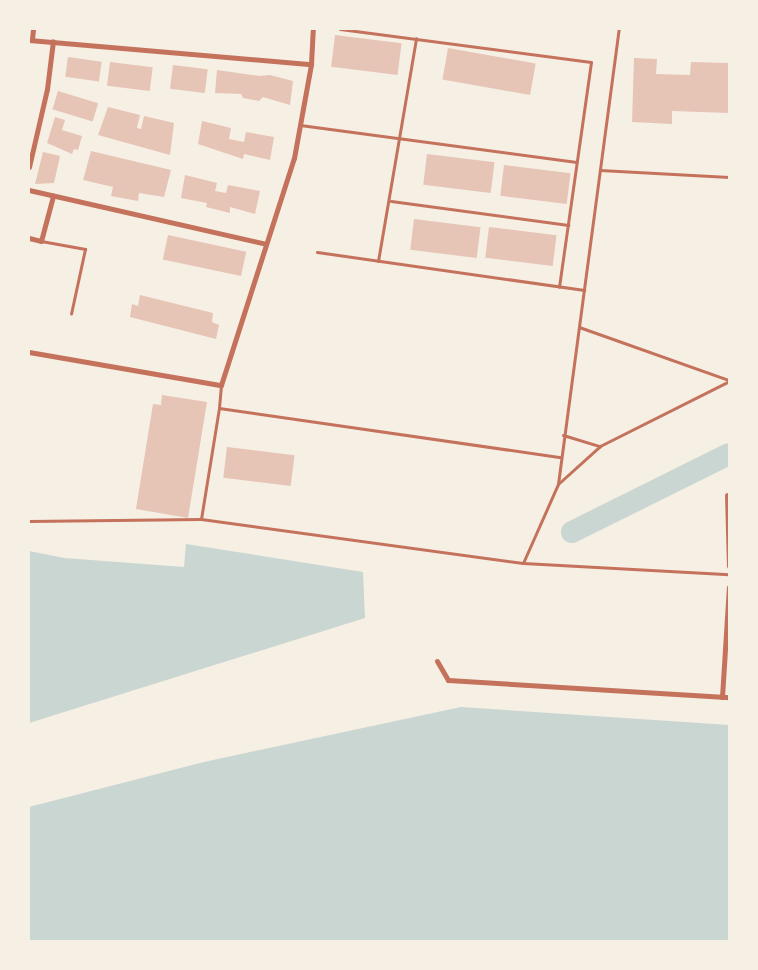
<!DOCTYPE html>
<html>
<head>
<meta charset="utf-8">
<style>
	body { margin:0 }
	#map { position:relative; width:758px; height:970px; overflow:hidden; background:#f6efe4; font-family:Cabin,sans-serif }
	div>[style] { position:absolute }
	.water>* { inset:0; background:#c9d6d2 }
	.river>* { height:22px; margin:-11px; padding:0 11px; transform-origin:11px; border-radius:11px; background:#c9d6d2 }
	.building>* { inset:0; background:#e6c5b7; transform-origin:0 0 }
	.service>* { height:3px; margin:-1.5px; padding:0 1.5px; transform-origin:1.5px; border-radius:1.5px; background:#c5725c }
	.minor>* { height:5px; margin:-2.5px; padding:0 2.5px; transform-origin:2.5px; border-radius:2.5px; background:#c5725c }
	span { translate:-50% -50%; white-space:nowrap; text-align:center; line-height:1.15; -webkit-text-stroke:4.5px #f6efe4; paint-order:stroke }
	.frame { position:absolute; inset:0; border:30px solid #f6efe4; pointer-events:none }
</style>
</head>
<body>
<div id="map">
	<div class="water">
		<i style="clip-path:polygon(186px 544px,363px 572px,365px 618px,29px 723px,29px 551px,64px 558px,184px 567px)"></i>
		<i style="clip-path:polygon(461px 707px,729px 725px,729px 941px,29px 941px,29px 807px,204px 762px)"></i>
	</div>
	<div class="river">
		<i style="left:572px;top:532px;width:175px;rotate:-26.4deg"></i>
	</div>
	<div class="building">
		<i style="left:335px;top:35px;width:67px;height:32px;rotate:7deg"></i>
		<i style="left:448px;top:48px;width:89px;height:32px;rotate:10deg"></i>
		<i style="left:68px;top:57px;width:34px;height:20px;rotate:8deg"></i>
		<i style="clip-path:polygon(634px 58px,657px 59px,656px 74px,690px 75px,691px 62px,729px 63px,729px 113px,672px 111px,672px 124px,632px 122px)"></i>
		<i style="left:110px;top:62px;width:43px;height:24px;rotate:7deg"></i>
		<i style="left:173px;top:65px;width:35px;height:24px;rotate:7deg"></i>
		<i style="clip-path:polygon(217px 70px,260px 76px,270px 75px,293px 81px,290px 105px,263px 97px,259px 101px,243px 98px,241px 94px,215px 93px)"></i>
		<i style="left:58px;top:91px;width:42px;height:19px;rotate:17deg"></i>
		<i style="clip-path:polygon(108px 107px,140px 115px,137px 128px,141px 129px,144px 116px,174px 123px,170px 155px,98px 135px)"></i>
		<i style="clip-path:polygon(55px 117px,65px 120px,62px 130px,82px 136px,78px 150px,74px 149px,72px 154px,47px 143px)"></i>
		<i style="clip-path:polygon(202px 121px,231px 128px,229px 139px,244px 142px,246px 132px,274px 137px,270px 160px,244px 154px,243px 159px,198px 144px)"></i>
		<i style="clip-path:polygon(91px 151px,171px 170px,164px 197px,139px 193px,138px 201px,111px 196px,113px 187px,83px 180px)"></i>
		<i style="clip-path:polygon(43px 152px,60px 156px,54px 183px,35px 184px)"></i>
		<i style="left:427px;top:154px;width:68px;height:31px;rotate:7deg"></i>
		<i style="left:504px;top:165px;width:67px;height:31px;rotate:7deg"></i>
		<i style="clip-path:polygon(185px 175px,217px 183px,215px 191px,226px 193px,228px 185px,260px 191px,255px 214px,230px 207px,230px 213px,206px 207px,207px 203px,181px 198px)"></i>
		<i style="left:414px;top:219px;width:67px;height:31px;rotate:7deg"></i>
		<i style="left:489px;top:227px;width:68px;height:31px;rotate:7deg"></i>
		<i style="left:168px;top:235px;width:80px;height:25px;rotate:12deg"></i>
		<i style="clip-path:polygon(140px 295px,213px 313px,212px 322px,219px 325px,216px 339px,130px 317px,132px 304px,138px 306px)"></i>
		<i style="clip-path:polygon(162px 395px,207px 402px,188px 518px,136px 509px,153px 404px,161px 405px)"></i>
		<i style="left:227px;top:447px;width:68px;height:31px;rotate:7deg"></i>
	</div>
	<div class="service">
		<i style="left:340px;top:29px;width:253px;rotate:7.5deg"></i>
		<i style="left:591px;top:62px;width:227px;rotate:98.1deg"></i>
		<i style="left:300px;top:125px;width:279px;rotate:7.6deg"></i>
		<i style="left:600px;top:170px;width:129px;rotate:3.1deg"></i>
		<i style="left:391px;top:201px;width:179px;rotate:7.7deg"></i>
		<i style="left:41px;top:241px;width:45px;rotate:10.3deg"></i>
		<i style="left:85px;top:249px;width:66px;rotate:102.2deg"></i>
		<i style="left:317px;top:252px;width:270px;rotate:8.1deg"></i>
		<i style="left:378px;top:261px;width:226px;rotate:-80.3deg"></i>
		<i style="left:579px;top:327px;width:159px;rotate:19.5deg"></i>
		<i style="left:221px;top:385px;width:23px;rotate:95deg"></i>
		<i style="left:219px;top:408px;width:345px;rotate:8.2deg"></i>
		<i style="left:729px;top:418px;width:76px;rotate:90deg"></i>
		<i style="left:563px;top:435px;width:39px;rotate:17deg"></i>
		<i style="left:558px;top:484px;width:57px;rotate:-42.1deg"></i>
		<i style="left:600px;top:446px;width:144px;rotate:-26.7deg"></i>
		<i style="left:201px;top:519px;width:112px;rotate:-80.8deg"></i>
		<i style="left:29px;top:521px;width:172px;rotate:-0.7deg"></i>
		<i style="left:201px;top:519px;width:325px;rotate:7.8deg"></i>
		<i style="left:523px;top:563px;width:206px;rotate:3.1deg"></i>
		<i style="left:523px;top:563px;width:86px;rotate:-66.1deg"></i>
		<i style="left:558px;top:484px;width:459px;rotate:-82.4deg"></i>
	</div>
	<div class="minor">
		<i style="left:32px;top:39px;width:10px;rotate:-84deg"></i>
		<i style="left:29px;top:40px;width:283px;rotate:4.9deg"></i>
		<i style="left:29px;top:167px;width:80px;rotate:-77deg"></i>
		<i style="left:47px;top:89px;width:48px;rotate:-82.9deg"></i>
		<i style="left:29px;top:190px;width:243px;rotate:12.8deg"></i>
		<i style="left:29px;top:238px;width:12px;rotate:14deg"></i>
		<i style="left:41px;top:241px;width:47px;rotate:-75.1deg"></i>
		<i style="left:29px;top:352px;width:195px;rotate:9.8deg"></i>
		<i style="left:221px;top:385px;width:238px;rotate:-72.2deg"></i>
		<i style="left:294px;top:158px;width:96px;rotate:-79.7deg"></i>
		<i style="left:311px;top:64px;width:35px;rotate:-87deg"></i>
		<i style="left:727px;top:495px;width:71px;rotate:88.4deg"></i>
		<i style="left:437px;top:661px;width:22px;rotate:60deg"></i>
		<i style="left:448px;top:680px;width:282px;rotate:3.5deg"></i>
		<i style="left:722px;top:697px;width:110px;rotate:-86.4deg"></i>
	</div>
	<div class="frame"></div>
</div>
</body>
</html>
